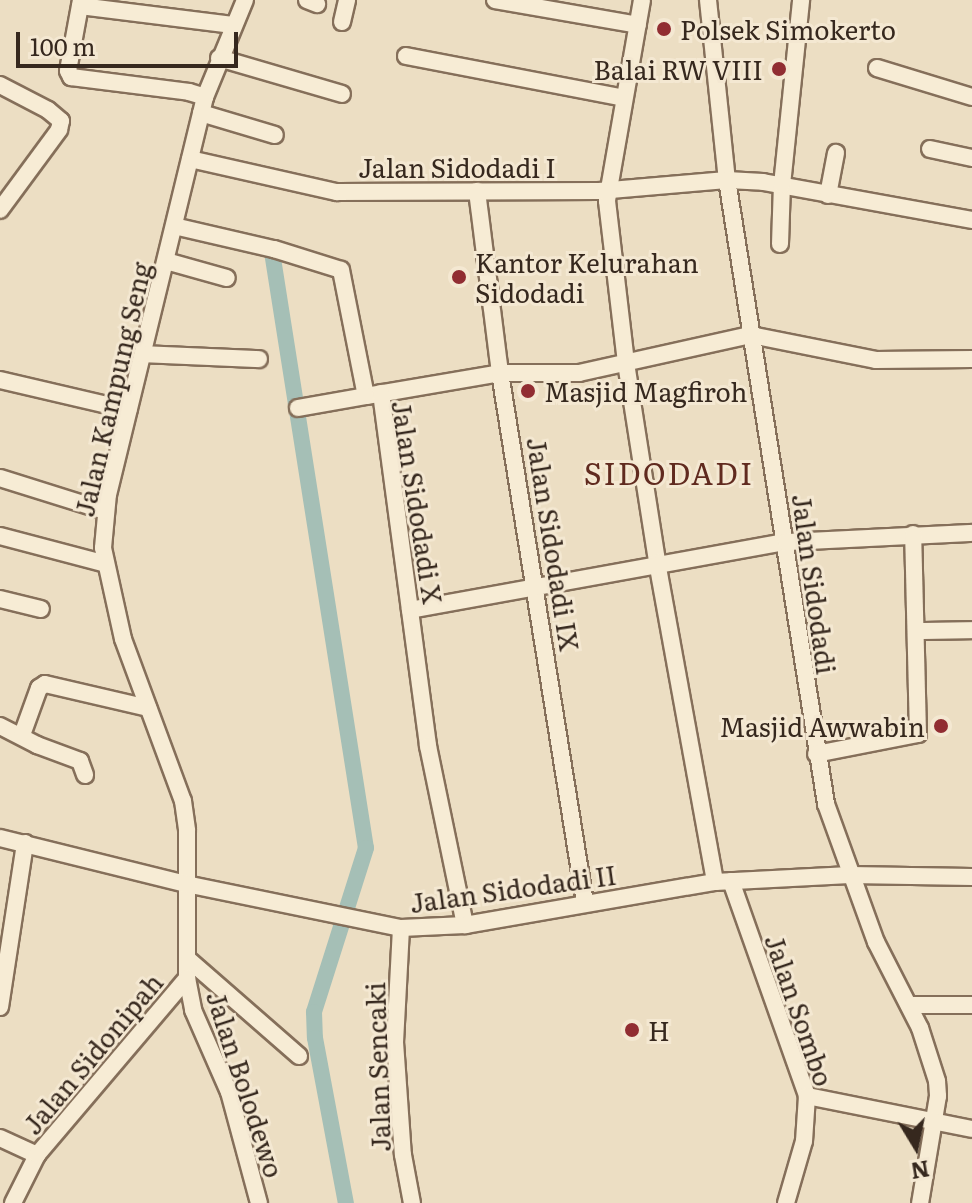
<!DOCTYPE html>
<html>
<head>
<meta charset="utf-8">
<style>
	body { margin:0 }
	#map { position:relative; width:972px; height:1203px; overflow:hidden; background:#ecdec3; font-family:Literata,serif }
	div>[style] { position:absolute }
	.canal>* { height:16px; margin:-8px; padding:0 8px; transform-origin:8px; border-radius:8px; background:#a5bfb6 }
	.roads { filter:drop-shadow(2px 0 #856f5a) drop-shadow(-2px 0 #856f5a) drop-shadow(0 2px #856f5a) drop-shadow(0 -2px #856f5a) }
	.minor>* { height:16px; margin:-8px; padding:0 8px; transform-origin:8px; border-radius:8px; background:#f7ecd5 }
	.dots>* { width:22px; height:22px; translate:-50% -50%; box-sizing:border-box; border:4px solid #f4e8d2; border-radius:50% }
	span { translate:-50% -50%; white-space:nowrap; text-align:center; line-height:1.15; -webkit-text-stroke:6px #f4e8d2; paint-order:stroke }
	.poi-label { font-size:26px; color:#36281e }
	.left { translate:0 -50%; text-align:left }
	.right { translate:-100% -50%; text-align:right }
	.street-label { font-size:26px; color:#36281e }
	.quarter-label { font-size:30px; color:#602a1f; letter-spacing:2px }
	.north { position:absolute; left:876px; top:1107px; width:80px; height:80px; -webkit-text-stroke:6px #f4e8d2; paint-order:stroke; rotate:170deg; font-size:22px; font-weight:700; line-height:32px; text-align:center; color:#36281e }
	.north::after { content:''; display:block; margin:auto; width:28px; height:36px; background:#36281e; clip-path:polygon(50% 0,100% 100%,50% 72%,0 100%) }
	.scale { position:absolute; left:16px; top:32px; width:222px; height:36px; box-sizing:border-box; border:4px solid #36281e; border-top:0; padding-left:10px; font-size:24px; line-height:28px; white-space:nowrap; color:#36281e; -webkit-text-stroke:6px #f4e8d2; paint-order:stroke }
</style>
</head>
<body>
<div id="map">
	<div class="canal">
		<i style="left:272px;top:252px;width:603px;rotate:81.04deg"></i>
		<i style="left:366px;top:848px;width:172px;rotate:107.6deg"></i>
		<i style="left:314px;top:1012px;width:26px;rotate:88deg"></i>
		<i style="left:315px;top:1038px;width:168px;rotate:79.4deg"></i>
	</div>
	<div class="roads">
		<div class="minor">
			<i style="left:81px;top:0;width:72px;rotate:100.4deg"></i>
			<i style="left:68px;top:71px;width:7px;rotate:63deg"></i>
			<i style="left:71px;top:77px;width:119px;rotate:7.2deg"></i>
			<i style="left:189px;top:92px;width:17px;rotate:17deg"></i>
			<i style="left:245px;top:0;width:105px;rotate:112.4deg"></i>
			<i style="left:205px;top:97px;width:409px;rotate:103.7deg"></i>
			<i style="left:108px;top:494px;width:54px;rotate:95.3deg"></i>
			<i style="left:103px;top:548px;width:93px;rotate:77.6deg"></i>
			<i style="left:123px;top:639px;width:173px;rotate:69.7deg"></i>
			<i style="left:183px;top:801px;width:30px;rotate:82deg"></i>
			<i style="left:187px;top:831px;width:147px;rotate:90deg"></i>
			<i style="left:187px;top:978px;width:33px;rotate:79deg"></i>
			<i style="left:193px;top:1010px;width:90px;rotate:66.3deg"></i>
			<i style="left:229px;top:1092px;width:115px;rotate:74.9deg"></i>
			<i style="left:307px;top:0;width:11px;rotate:22deg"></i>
			<i style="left:495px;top:0;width:145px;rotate:9.9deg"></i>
			<i style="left:642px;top:0;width:204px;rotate:99.9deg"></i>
			<i style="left:607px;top:201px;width:163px;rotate:83.3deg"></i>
			<i style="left:626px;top:363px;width:201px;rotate:81.1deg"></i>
			<i style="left:657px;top:562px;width:325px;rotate:79.7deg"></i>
			<i style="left:708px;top:0;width:181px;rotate:84deg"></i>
			<i style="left:727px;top:180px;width:632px;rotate:80.98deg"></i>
			<i style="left:826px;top:804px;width:147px;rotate:70.1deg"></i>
			<i style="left:876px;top:942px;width:97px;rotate:62.9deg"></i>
			<i style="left:920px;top:1028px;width:56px;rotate:72.2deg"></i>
			<i style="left:937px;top:1081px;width:15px;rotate:86deg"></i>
			<i style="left:938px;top:1096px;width:109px;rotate:99.5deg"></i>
			<i style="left:80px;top:6px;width:154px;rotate:7.1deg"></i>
			<i style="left:342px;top:22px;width:23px;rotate:-77deg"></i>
			<i style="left:406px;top:56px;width:222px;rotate:10.9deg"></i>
			<i style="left:219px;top:58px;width:128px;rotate:16.3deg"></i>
			<i style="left:877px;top:68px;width:99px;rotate:17deg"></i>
			<i style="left:0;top:85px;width:54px;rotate:27.5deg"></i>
			<i style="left:48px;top:110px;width:17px;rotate:40deg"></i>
			<i style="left:61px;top:121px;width:9px;rotate:103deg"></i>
			<i style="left:59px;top:130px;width:99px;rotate:126.4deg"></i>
			<i style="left:201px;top:113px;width:77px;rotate:16.6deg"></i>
			<i style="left:930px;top:149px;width:43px;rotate:12.1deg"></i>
			<i style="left:190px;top:159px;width:151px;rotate:12.7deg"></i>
			<i style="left:337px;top:192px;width:262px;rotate:-0.2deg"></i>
			<i style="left:599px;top:191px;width:128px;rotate:-4.9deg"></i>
			<i style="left:727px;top:180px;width:36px;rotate:3deg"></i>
			<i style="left:763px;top:182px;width:212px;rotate:10.3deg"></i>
			<i style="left:477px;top:191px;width:183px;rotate:82.8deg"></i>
			<i style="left:500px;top:373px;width:537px;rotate:80.89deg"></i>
			<i style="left:828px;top:195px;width:43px;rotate:-79.2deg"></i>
			<i style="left:174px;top:226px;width:103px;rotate:13deg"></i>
			<i style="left:274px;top:249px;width:70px;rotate:17.4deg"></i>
			<i style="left:341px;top:270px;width:128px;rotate:78.8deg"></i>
			<i style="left:366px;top:396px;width:136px;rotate:-9.7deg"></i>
			<i style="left:500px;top:373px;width:79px"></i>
			<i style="left:579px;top:373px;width:176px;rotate:-12.5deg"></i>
			<i style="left:751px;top:335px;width:127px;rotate:11.3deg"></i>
			<i style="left:876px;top:360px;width:96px;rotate:-0.6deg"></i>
			<i style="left:780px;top:244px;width:59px;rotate:-88.1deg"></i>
			<i style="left:782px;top:185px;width:186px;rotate:-84.1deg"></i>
			<i style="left:166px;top:261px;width:63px;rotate:15.6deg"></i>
			<i style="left:143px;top:354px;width:116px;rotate:2.5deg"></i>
			<i style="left:0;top:380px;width:132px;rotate:13.1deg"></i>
			<i style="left:381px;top:393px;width:356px;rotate:82.4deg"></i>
			<i style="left:428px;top:746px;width:183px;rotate:78.3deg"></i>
			<i style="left:298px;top:408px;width:69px;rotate:-10deg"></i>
			<i style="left:0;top:478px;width:110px;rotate:17.4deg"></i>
			<i style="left:0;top:536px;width:106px;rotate:14.7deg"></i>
			<i style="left:0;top:599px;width:42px;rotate:13.7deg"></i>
			<i style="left:410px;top:610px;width:382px;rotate:-10.3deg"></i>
			<i style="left:786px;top:542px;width:186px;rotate:-2.8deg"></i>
			<i style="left:917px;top:631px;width:55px;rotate:-1deg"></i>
			<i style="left:0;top:726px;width:42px;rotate:27.2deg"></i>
			<i style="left:37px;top:745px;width:46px;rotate:20.4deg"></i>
			<i style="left:80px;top:761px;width:15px;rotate:70deg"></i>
			<i style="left:22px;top:735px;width:50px;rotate:-70.1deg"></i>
			<i style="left:39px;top:688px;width:7px;rotate:-34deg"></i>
			<i style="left:45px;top:684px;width:106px;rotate:13.1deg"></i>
			<i style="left:816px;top:754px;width:104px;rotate:-11.1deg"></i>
			<i style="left:918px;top:734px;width:200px;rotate:-91.4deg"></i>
			<i style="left:0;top:838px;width:192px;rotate:13.9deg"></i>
			<i style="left:186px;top:884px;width:219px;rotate:11.6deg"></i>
			<i style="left:401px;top:928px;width:64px;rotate:-2.7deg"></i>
			<i style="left:465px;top:925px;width:254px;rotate:-9.8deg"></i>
			<i style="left:715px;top:882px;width:135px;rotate:-3deg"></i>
			<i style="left:850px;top:875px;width:122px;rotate:0.9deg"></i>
			<i style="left:731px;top:881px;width:228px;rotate:70.5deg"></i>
			<i style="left:807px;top:1096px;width:45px;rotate:93.8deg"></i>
			<i style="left:804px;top:1141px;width:65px;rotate:106.2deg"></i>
			<i style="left:401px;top:928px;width:114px;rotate:93deg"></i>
			<i style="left:395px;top:1042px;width:113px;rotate:86deg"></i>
			<i style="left:403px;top:1155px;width:49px;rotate:79.4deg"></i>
			<i style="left:189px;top:960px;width:146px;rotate:41.1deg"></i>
			<i style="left:909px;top:1005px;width:63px"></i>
			<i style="left:0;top:1007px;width:166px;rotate:-81.3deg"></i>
			<i style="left:807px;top:1096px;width:168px;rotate:11.3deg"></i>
			<i style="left:0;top:1138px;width:41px;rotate:24.7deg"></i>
			<i style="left:13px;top:1203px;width:54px;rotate:-63.4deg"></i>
			<i style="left:37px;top:1155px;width:232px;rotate:-49.7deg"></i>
		</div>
	</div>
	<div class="dots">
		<i style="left:664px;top:29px;background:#912d32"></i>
		<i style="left:779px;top:69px;background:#912d32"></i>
		<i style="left:459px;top:277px;background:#912d32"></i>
		<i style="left:528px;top:391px;background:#912d32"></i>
		<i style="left:941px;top:726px;background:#912d32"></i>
		<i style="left:632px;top:1030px;background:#912d32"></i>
	</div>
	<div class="poi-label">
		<span class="left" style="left:680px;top:29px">Polsek Simokerto</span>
		<span class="right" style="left:763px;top:69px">Balai RW VIII</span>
		<span class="left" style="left:475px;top:277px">Kantor Kelurahan<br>Sidodadi</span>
		<span class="left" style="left:544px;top:391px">Masjid Magfiroh</span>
		<span class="right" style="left:925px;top:726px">Masjid Awwabin</span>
		<span class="left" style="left:648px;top:1030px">H</span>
	</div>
	<div class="street-label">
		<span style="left:457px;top:167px">Jalan Sidodadi I</span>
		<span style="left:112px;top:389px;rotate:-77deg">Jalan Kampung Seng</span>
		<span style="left:418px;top:502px;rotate:81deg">Jalan Sidodadi X</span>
		<span style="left:554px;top:544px;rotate:81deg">Jalan Sidodadi IX</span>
		<span style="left:815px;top:584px;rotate:82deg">Jalan Sidodadi</span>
		<span style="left:513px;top:888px;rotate:-8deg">Jalan Sidodadi II</span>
		<span style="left:800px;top:1010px;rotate:71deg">Jalan Sombo</span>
		<span style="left:92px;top:1053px;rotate:-50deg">Jalan Sidonipah</span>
		<span style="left:377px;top:1067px;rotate:-92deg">Jalan Sencaki</span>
		<span style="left:246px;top:1084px;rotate:72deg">Jalan Bolodewo</span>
	</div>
	<div class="quarter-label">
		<span style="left:669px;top:472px">SIDODADI</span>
	</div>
	<div class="north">N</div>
	<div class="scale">100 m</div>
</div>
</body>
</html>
